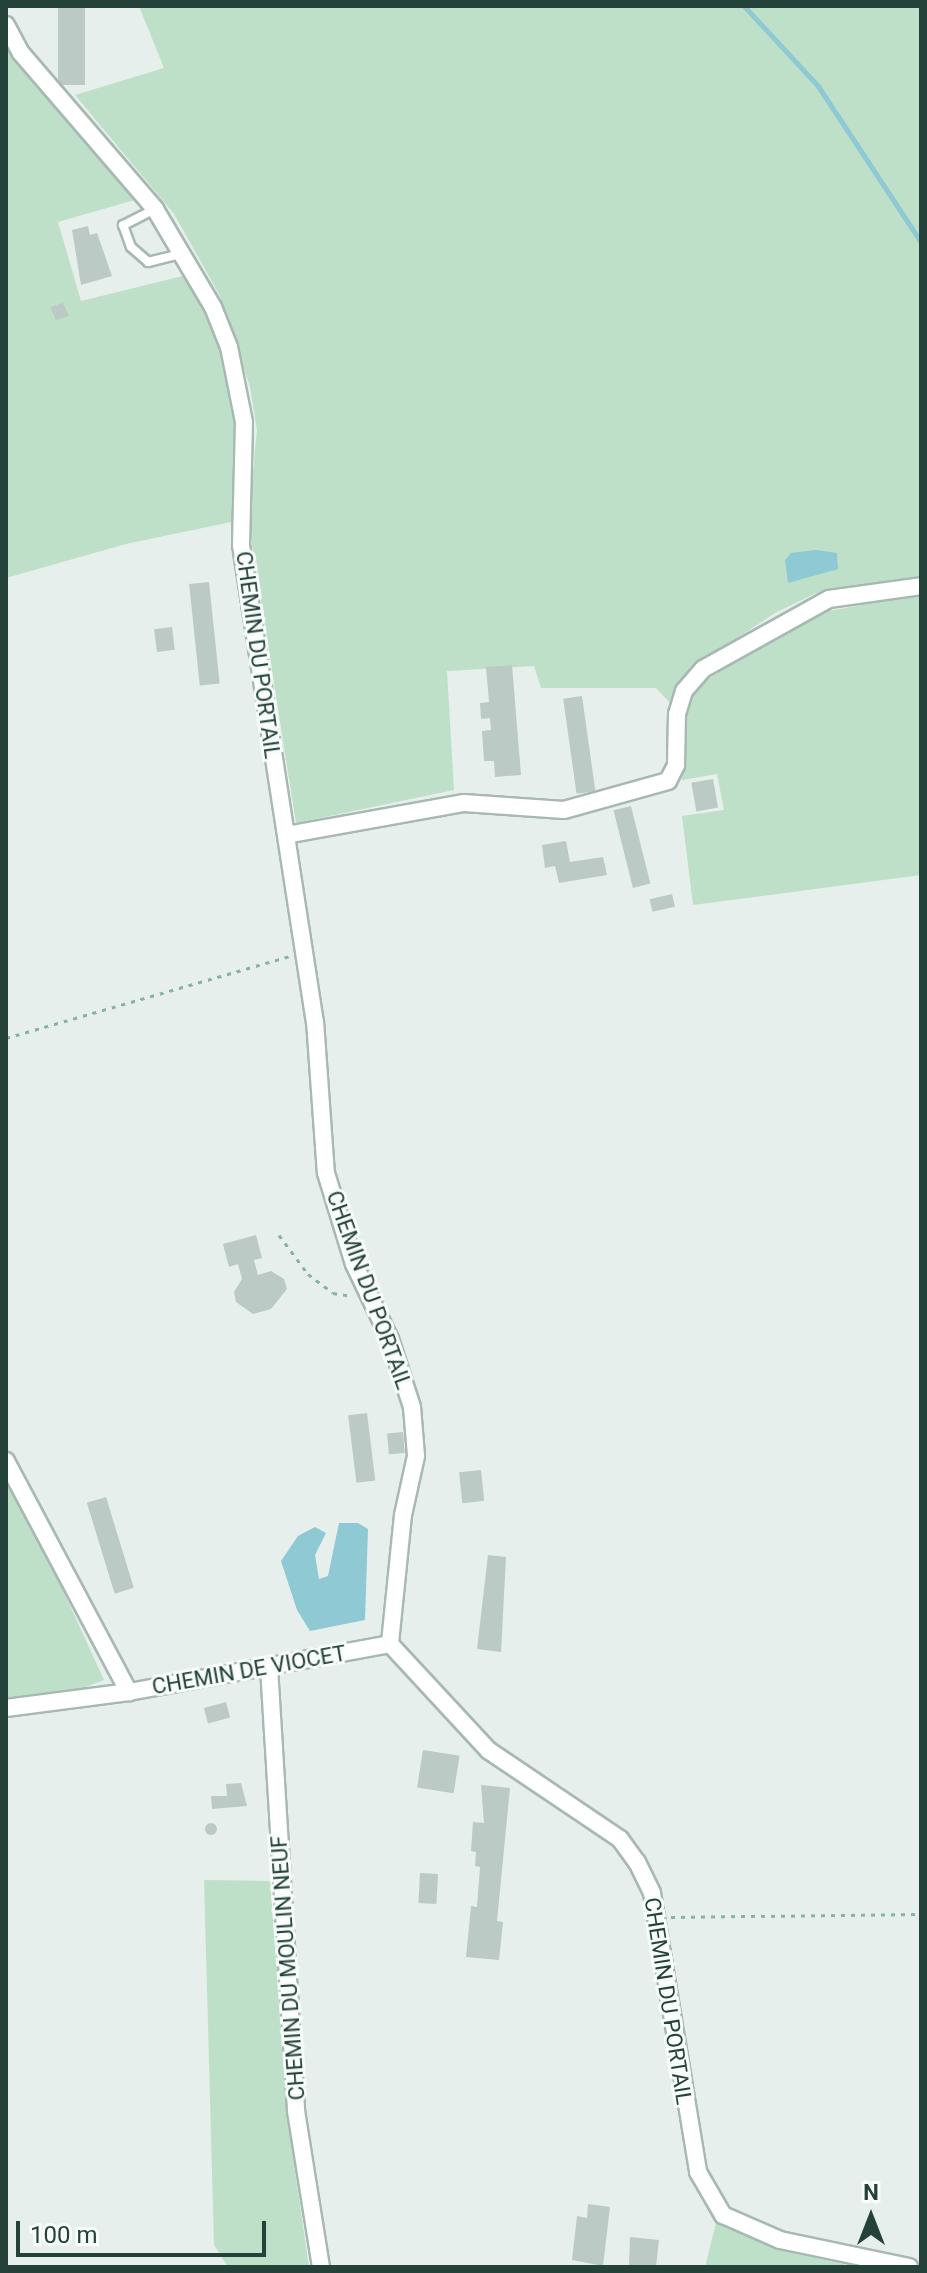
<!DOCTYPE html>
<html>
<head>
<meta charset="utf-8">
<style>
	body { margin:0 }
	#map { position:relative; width:927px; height:2273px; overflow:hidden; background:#e6efeb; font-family:Roboto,sans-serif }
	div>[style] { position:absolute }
	.green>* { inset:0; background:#bfe0c8 }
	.water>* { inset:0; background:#8ec9d4 }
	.stream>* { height:5px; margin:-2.5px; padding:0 2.5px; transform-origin:2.5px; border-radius:2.5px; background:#8ec9d4 }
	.building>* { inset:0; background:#bbcac4; transform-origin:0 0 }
	.round { border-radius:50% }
	.path>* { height:3px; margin-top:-1.5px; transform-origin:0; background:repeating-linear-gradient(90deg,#86b3a5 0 4px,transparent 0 10px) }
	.roads { filter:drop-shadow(2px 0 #a8b8b2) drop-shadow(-2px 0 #a8b8b2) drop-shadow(0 2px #a8b8b2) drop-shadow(0 -2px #a8b8b2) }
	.lane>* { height:8px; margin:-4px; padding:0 4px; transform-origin:4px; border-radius:4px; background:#fff }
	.street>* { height:16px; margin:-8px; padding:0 8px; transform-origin:8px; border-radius:8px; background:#fff }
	span { translate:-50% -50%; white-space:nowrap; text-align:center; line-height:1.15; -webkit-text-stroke:6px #f7fbf9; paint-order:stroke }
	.street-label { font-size:22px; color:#24423a }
	.frame { position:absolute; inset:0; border:8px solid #24423a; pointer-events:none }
	.north { position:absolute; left:831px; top:2177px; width:80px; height:80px; -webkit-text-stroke:6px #f7fbf9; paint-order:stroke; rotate:0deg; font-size:22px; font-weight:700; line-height:32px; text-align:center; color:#24423a }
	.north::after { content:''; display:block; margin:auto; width:28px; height:36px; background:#24423a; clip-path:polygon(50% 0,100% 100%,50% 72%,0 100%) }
	.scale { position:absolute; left:16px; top:2221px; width:250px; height:36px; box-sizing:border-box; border:4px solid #24423a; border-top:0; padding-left:10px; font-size:24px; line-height:28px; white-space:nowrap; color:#24423a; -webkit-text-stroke:6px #f7fbf9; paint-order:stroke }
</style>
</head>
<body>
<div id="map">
	<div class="green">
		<i style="clip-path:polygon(139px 6px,921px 6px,921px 578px,816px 593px,775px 613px,691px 669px,671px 704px,656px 688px,541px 688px,534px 666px,447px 671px,454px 790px,296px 823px,248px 519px,257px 430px,250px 387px,220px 296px,174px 214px,75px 95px,164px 68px)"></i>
		<i style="clip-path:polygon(6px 42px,138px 199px,58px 222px,81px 301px,187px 275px,213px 319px,235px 422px,236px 521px,126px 544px,6px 578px)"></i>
		<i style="clip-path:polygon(921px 594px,921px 875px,693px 905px,682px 816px,724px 810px,717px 774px,682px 780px,685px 721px,694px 688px,813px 614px)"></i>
		<i style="clip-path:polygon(6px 1471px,14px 1483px,104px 1680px,75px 1691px,6px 1700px)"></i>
		<i style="clip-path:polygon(204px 1880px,270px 1881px,292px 2150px,309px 2267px,228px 2267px,214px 2245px)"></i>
		<i style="clip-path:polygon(717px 2219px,779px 2250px,856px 2267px,705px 2267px)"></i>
	</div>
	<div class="water">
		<i style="clip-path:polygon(816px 550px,837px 553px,838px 569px,788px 583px,785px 560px,791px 553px)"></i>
		<i style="clip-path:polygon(339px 1523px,358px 1523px,368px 1529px,365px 1620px,310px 1631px,297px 1610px,281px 1561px,298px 1536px,315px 1527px,326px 1533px,315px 1555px,319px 1579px,328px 1576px)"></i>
	</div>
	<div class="stream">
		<i style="left:744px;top:6px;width:109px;rotate:47.2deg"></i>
		<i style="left:818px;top:86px;width:187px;rotate:56.6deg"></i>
	</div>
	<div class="building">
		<i style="left:58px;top:6px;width:27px;height:79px"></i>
		<i style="clip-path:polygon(88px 226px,90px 235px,97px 233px,112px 276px,81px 285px,72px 230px)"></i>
		<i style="clip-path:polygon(63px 303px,69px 316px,56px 320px,50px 307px)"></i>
		<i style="left:209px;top:582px;width:102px;height:20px;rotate:84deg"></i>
		<i style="left:172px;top:627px;width:23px;height:18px;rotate:83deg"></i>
		<i style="clip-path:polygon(512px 665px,521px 775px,495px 777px,494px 761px,484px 761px,482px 731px,491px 730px,490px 718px,481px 719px,480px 703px,489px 702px,486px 667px)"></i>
		<i style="left:582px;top:696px;width:96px;height:19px;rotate:82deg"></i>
		<i style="left:713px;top:779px;width:29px;height:22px;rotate:80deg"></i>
		<i style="left:631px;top:806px;width:80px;height:18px;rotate:76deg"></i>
		<i style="clip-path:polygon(566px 841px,570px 862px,603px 857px,607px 875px,559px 883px,555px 866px,545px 868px,542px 845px)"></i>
		<i style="left:672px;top:894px;width:13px;height:23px;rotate:77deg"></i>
		<i style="clip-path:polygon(256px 1235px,262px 1258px,254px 1260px,258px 1275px,271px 1271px,284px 1279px,287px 1289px,271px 1309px,253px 1314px,236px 1302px,234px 1292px,242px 1279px,238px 1264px,229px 1267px,223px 1244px)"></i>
		<i style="left:367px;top:1413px;width:68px;height:19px;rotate:83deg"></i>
		<i style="left:403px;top:1432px;width:21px;height:16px;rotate:85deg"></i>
		<i style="left:481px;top:1470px;width:31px;height:22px;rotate:84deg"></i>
		<i style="left:106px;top:1497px;width:95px;height:20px;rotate:73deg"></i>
		<i style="clip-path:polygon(488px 1555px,506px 1557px,501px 1652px,477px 1649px)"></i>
		<i style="left:226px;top:1702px;width:16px;height:23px;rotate:75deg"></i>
		<i style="left:423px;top:1750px;width:37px;height:38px;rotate:9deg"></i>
		<i style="clip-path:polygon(241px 1783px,247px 1806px,212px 1809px,211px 1796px,227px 1796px,226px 1784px)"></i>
		<i style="clip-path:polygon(481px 1785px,510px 1788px,497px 1921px,503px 1922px,499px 1960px,466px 1957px,471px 1906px,477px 1907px,480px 1867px,475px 1866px,476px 1852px,471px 1851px,473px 1822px,484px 1823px)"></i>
		<i class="round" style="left:205px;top:1823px;width:12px;height:12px"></i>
		<i style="left:420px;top:1873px;width:18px;height:30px;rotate:3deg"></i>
		<i style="clip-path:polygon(588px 2204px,610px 2207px,603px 2266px,572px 2260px,577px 2216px,587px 2218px)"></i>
		<i style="clip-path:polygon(630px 2237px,659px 2240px,656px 2267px,629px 2267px)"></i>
	</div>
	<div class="path">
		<i style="left:6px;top:1038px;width:297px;rotate:-16.1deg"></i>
		<i style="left:279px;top:1235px;width:49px;rotate:53.4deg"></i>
		<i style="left:308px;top:1274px;width:31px;rotate:37deg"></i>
		<i style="left:333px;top:1293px;width:20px;rotate:9deg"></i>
		<i style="left:671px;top:1917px;width:250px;rotate:-0.7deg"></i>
	</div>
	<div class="roads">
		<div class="lane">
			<i style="left:155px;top:209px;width:36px;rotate:153deg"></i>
			<i style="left:123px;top:225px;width:23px;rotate:70deg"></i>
			<i style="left:131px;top:247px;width:23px;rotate:41deg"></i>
			<i style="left:148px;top:262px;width:34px;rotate:-14deg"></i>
		</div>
		<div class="street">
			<i style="left:6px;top:25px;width:32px;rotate:62deg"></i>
			<i style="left:21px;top:53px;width:206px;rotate:49.3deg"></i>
			<i style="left:155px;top:209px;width:114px;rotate:59.4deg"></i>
			<i style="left:213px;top:307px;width:43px;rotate:68.2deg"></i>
			<i style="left:229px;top:347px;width:76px;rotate:78.7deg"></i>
			<i style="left:244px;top:422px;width:123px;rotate:91.4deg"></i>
			<i style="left:241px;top:545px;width:482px;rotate:81.2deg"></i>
			<i style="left:315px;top:1021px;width:152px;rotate:85.9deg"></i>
			<i style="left:326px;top:1173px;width:95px;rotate:72.9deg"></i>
			<i style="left:354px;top:1264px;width:83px;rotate:64.4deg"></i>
			<i style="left:390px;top:1339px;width:71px;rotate:72.1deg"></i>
			<i style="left:412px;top:1407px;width:49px;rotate:85.3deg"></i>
			<i style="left:416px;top:1456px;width:60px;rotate:102.4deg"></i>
			<i style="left:403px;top:1515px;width:130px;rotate:95.8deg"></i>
			<i style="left:390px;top:1644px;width:144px;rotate:47.2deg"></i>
			<i style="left:488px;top:1750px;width:159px;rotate:34deg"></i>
			<i style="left:620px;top:1839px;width:29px;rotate:54deg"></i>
			<i style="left:637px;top:1862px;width:34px;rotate:64deg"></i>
			<i style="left:652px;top:1893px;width:283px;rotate:80.6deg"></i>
			<i style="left:698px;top:2172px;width:50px;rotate:59.8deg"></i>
			<i style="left:723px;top:2215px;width:62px;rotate:23.7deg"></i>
			<i style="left:780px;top:2240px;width:132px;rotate:11.8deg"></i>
			<i style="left:286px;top:835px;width:181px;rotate:-10.2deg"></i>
			<i style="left:464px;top:803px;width:100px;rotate:4deg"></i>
			<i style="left:564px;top:810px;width:108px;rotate:-15.6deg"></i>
			<i style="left:668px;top:781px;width:18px;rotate:-63deg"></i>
			<i style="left:676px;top:765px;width:51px;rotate:-88.9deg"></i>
			<i style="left:677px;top:714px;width:24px;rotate:-73deg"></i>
			<i style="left:684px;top:691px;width:29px;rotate:-49deg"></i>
			<i style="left:703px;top:669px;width:144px;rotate:-29.1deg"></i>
			<i style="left:829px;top:599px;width:93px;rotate:-8deg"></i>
			<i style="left:6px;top:1461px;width:262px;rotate:62deg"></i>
			<i style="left:129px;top:1692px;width:265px;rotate:-10.4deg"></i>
			<i style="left:269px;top:1667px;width:445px;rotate:86.5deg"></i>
			<i style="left:296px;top:2111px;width:158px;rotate:80.9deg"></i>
			<i style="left:6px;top:1708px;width:124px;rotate:-7.4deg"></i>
		</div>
	</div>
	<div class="street-label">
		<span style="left:258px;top:655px;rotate:82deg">CHEMIN DU PORTAIL</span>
		<span style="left:369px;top:1290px;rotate:70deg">CHEMIN DU PORTAIL</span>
		<span style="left:249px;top:1670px;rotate:-10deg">CHEMIN DE VIOCET</span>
		<span style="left:288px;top:1968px;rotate:-94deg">CHEMIN DU MOULIN NEUF</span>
		<span style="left:668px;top:2001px;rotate:81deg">CHEMIN DU PORTAIL</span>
	</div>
	<div class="frame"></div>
	<div class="north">N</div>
	<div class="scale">100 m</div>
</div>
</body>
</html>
